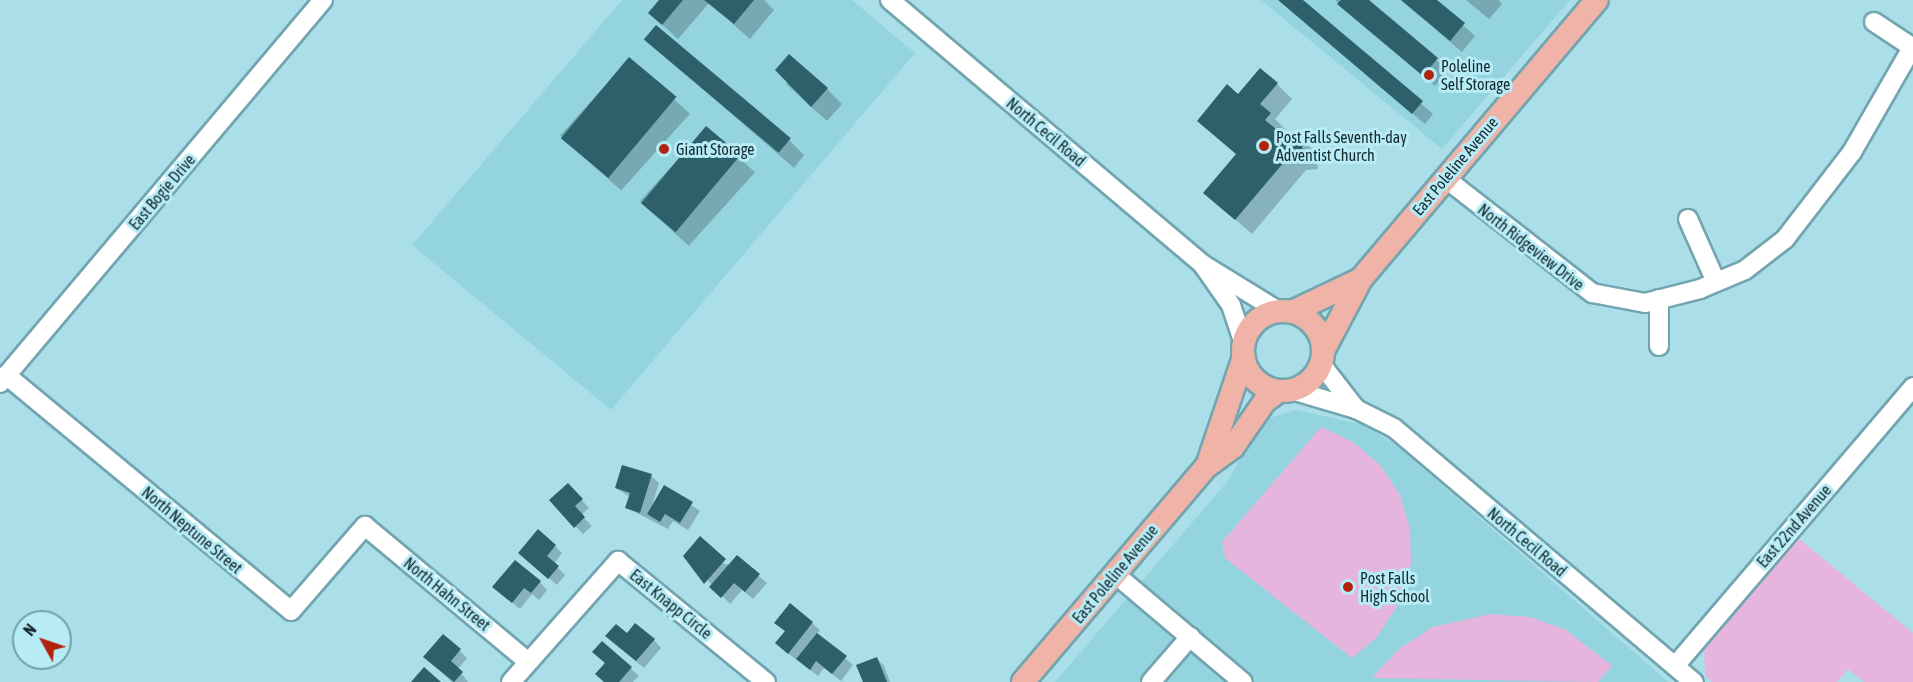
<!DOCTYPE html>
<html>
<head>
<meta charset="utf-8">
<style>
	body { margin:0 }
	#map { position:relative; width:1913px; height:682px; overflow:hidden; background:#aadfea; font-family:"Asap Condensed",sans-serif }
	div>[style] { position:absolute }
	.built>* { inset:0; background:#94d4df }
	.green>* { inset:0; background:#e6b5de }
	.shadow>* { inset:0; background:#0003; transform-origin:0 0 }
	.building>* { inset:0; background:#2d606a; transform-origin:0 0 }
	.roads { filter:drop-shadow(2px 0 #72a5af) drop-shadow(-2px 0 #72a5af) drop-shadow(0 2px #72a5af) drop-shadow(0 -2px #72a5af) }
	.minor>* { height:18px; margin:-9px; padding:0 9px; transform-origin:9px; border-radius:9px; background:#fff }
	.major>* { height:22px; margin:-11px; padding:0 11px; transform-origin:11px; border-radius:11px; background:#efb3a7 }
	.major>.ring { margin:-11px; padding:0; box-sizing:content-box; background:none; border:22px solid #efb3a7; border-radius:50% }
	.dots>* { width:16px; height:16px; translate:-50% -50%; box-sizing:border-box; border:3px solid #b7ecf7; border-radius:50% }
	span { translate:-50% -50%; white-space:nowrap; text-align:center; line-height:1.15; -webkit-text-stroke:6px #b7ecf7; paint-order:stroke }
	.poi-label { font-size:16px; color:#152a2e }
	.left { translate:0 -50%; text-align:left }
	.street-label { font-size:16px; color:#152a2e }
	.north { position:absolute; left:12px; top:610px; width:60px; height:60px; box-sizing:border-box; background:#b7ecf7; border:2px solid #769ea7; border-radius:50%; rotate:310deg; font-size:16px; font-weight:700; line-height:24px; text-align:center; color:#152a2e }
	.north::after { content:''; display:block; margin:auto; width:21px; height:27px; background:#b1230c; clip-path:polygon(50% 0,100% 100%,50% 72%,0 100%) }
</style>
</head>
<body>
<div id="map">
	<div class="built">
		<i style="clip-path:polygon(622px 0,852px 0,915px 53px,611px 410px,412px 245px)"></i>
		<i style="clip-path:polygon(1261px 0,1570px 0,1442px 149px)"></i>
		<i style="clip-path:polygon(1296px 410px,1364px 425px,1396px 445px,1668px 682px,1055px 682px,1227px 482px,1256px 432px,1270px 418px)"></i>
	</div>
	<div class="green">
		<i style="clip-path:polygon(1321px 427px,1353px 442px,1380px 465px,1400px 495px,1410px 529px,1411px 563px,1404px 595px,1377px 637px,1352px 658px,1225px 558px,1222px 542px)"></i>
		<i style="clip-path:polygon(1797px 537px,1913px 633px,1913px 682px,1864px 682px,1848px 669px,1837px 682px,1712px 682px,1705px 676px,1704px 647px)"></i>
		<i style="clip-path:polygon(1491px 614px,1530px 617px,1566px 630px,1612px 666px,1598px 682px,1372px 678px,1399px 649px,1433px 627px)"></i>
	</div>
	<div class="shadow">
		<i style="clip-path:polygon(661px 0,764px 0,774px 10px,750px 39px,709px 3px,678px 39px,650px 13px)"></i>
		<i style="clip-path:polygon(1279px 0,1301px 0,1433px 114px,1425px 124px)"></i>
		<i style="clip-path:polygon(1335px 0,1367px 0,1448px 70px,1435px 86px)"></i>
		<i style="clip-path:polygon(1401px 0,1435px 0,1475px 36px,1462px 52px)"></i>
		<i style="clip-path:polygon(1466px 0,1499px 0,1502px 4px,1489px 19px)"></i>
		<i style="clip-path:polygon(646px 40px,789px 140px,804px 155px,794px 168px)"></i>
		<i style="left:629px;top:59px;width:82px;height:103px;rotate:42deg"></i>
		<i style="clip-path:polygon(789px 81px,827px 89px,842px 104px,827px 121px,786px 84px)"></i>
		<i style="clip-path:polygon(1277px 84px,1292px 99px,1275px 119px,1285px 129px,1281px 135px,1300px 138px,1316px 153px,1318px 169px,1306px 170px,1252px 234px,1205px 193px,1237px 155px,1199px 121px,1239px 96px)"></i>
		<i style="left:706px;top:128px;width:66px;height:99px;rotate:42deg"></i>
		<i style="clip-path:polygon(651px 476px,659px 483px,652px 506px,664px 487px,700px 511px,688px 530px,673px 521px,668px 529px,627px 508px,630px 497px,616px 488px)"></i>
		<i style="clip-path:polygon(568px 485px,589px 508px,581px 515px,592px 526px,583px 534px,551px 501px)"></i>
		<i style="clip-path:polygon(555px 546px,562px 553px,554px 564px,565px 575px,557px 585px,528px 560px)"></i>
		<i style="clip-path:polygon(685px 556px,730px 565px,737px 557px,767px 583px,753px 599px,742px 590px,730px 604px)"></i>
		<i style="clip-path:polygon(540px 582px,547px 590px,539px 600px,532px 594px,520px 609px,502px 594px)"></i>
		<i style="clip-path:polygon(776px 623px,812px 623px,820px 630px,817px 634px,853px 665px,841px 681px,824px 668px,818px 676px,785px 651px,786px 632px)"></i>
		<i style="clip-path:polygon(627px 635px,654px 640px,661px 648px,644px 668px,615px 644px)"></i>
		<i style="clip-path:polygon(603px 643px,639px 676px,633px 682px,605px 682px)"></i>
		<i style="clip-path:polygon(460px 651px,467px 658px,458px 669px,468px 682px,452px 682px,425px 657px)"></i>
		<i style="clip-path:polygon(877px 659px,884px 666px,890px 682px,864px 682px)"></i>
	</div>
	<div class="building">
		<i style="clip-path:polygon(659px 0,683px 0,662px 25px,648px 13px)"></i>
		<i style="clip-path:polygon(704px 0,754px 0,734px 24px)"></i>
		<i style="clip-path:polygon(1278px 0,1303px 0,1423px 101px,1412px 114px)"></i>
		<i style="clip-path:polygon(1341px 0,1369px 0,1438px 58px,1423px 76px,1337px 4px)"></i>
		<i style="clip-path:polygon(1401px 0,1437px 0,1465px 23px,1450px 41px)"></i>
		<i style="left:656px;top:25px;width:176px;height:19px;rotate:40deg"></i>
		<i style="clip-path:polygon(789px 54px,828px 88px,811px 107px,775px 70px)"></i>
		<i style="left:629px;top:57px;width:62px;height:106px;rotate:40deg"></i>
		<i style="clip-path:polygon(1260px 68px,1278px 83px,1260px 104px,1271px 113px,1265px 120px,1287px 138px,1301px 136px,1303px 154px,1290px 155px,1235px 220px,1203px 193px,1236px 154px,1197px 121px,1227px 84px,1238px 94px)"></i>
		<i style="left:706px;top:126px;width:45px;height:101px;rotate:40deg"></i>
		<i style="clip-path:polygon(622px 465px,652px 474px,640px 513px,625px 508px,630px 493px,615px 488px)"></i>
		<i style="clip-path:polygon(568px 483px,583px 499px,575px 506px,585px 517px,574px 528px,549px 500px)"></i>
		<i style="clip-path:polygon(664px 485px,693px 502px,680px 523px,665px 514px,660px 522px,647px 514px)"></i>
		<i style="clip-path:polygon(538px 529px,556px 545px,547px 556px,559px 566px,548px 579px,518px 553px)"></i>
		<i style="clip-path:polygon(700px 536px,726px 559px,704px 584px,683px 556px)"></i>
		<i style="clip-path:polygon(737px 555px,760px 574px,745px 592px,734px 583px,721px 598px,709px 587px)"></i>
		<i style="clip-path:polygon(515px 560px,541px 581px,531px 593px,524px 588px,512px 603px,492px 587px)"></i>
		<i style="clip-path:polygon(790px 603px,813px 622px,788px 654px,775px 643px,785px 631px,774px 623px)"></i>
		<i style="clip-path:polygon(635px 623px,655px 639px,636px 661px,605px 636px,616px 624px,627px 633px)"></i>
		<i style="clip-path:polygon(817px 633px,847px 656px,832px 674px,816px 661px,810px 670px,796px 659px)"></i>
		<i style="clip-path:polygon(443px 634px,461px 649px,451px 661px,463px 672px,454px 682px,423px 657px)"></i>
		<i style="clip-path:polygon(602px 641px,632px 667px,619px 682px,604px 682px,595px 674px,605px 663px,592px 652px)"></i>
		<i style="clip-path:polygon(877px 657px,887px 682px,863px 682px,856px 665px)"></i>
		<i style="clip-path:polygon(424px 667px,441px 682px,411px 682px)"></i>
	</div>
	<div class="roads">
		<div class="minor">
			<i style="left:890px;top:0;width:409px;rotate:40.2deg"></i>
			<i style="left:1202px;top:264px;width:92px;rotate:31.6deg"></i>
			<i style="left:1874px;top:22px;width:45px;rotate:33.3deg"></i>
			<i style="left:1445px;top:178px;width:187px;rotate:38deg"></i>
			<i style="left:1592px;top:293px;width:54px;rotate:10.7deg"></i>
			<i style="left:1645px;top:303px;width:57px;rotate:-14.3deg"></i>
			<i style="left:1700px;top:289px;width:49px;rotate:-22.9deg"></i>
			<i style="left:1745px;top:270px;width:51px;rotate:-37.8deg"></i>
			<i style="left:1785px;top:239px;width:110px;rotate:-52.4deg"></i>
			<i style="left:1852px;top:152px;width:122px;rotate:-60.1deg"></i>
			<i style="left:1688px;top:219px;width:69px;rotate:66deg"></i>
			<i style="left:1203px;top:265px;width:49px;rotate:55deg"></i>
			<i style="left:1231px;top:305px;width:41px;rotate:71.6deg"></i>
			<i style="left:1659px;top:346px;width:47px;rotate:-90deg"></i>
			<i style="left:1321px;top:364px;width:57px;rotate:52.1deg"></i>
			<i style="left:6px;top:375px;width:370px;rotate:39.6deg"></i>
			<i style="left:291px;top:611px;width:113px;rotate:-49deg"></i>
			<i style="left:365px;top:526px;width:212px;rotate:39.8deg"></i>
			<i style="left:0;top:383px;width:501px;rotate:-49.86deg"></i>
			<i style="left:1292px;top:390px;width:67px;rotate:16.5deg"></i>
			<i style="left:1356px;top:409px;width:42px;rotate:26.6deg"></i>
			<i style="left:1394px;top:428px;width:393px;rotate:40.3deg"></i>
			<i style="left:1115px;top:574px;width:167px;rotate:40.2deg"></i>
			<i style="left:1675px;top:666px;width:367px;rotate:-49.5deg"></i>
			<i style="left:511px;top:682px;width:162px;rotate:-48.5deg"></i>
			<i style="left:618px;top:561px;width:191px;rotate:39.3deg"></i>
			<i style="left:1151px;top:682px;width:60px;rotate:-49.1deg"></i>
		</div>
		<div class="major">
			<i class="ring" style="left:1243px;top:311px;width:58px;height:58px"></i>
			<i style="left:1292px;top:312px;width:74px;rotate:-25.5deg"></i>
			<i style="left:1323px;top:351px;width:81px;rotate:-62.2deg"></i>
			<i style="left:1361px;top:279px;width:365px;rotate:-49.8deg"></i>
			<i style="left:1207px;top:466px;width:115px;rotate:-71.3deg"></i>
			<i style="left:1023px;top:682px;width:284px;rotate:-49.6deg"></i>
			<i style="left:1207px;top:466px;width:32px;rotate:-36deg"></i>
			<i style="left:1233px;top:447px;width:56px;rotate:-55.2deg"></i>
			<i style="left:1265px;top:401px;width:17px;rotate:-36deg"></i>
		</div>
	</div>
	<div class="dots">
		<i style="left:1429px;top:75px;background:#b1230c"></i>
		<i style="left:1264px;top:146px;background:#b1230c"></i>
		<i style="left:664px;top:149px;background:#b1230c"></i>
		<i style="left:1348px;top:587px;background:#b1230c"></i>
	</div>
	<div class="poi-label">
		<span class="left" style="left:1441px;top:75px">Poleline<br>Self Storage</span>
		<span class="left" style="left:1276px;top:146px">Post Falls Seventh-day<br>Adventist Church</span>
		<span class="left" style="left:676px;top:149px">Giant Storage</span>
		<span class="left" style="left:1360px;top:587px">Post Falls<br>High School</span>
	</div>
	<div class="street-label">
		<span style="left:1046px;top:132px;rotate:40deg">North Cecil Road</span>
		<span style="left:1455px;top:166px;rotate:-50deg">East Poleline Avenue</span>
		<span style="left:162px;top:192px;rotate:-50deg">East Bogie Drive</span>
		<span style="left:1531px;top:247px;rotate:38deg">North Ridgeview Drive</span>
		<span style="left:1794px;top:526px;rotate:-49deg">East 22nd Avenue</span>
		<span style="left:192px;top:530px;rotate:40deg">North Neptune Street</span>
		<span style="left:1527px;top:542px;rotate:40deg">North Cecil Road</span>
		<span style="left:1115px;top:574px;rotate:-50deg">East Poleline Avenue</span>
		<span style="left:447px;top:594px;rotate:39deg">North Hahn Street</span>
		<span style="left:671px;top:604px;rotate:39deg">East Knapp Circle</span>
	</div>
	<div class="north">N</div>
</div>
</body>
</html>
